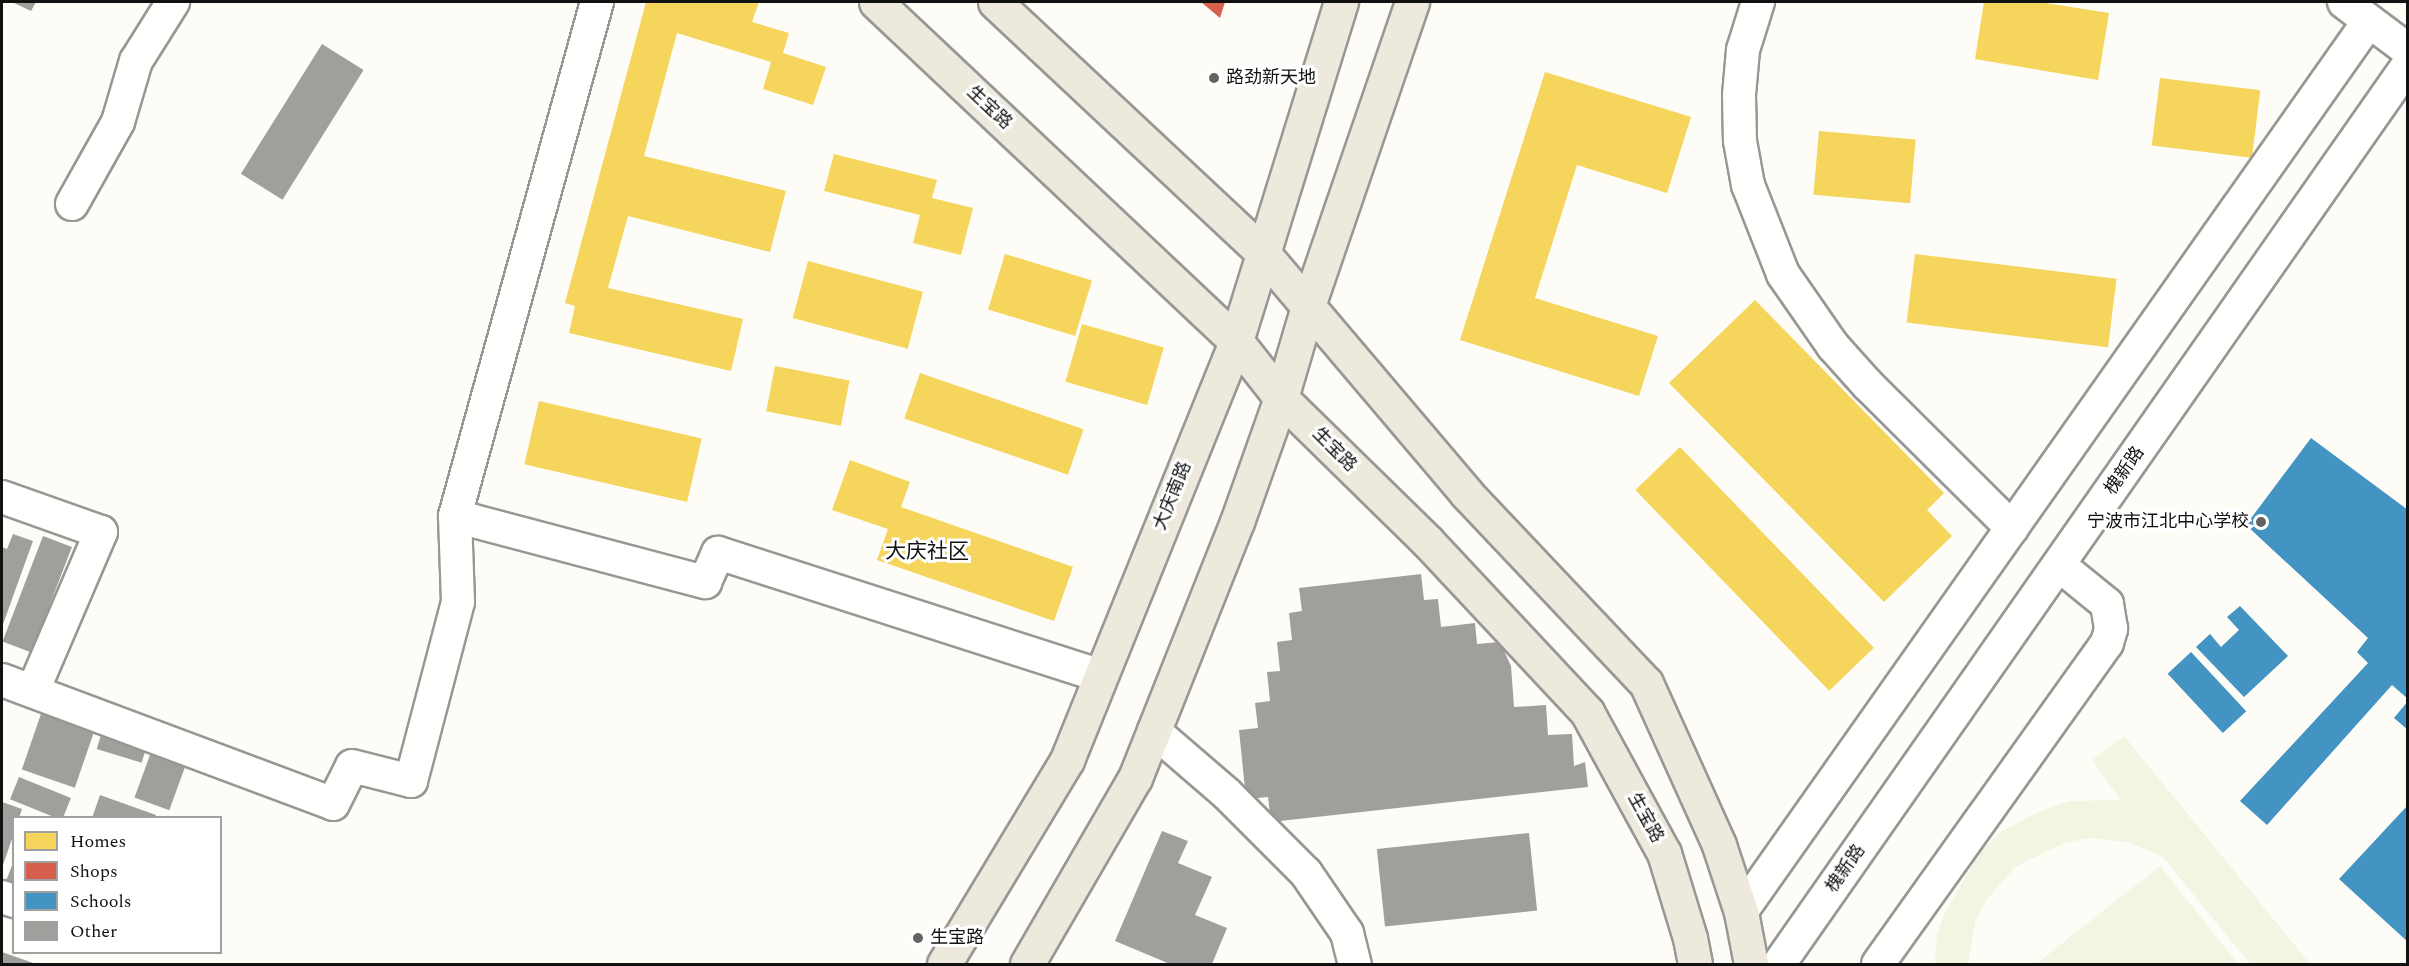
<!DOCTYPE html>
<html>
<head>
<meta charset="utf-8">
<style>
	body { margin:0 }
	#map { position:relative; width:2409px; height:966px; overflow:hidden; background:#fdfcf7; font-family:Spectral,"Noto Sans SC",serif }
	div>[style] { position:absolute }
	.pitch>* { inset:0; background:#f0f6e1 }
	.homes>* { inset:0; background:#f6d55c; transform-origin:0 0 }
	.shops>* { inset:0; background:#d6604d }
	.schools>* { inset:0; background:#4393c3; transform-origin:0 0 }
	.building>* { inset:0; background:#a19f9c; transform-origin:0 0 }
	.roads { filter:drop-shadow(2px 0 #979795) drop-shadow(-2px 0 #979795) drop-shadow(0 2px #979795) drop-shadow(0 -2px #979795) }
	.minor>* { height:32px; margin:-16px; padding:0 16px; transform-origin:16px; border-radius:16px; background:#fffffe }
	.major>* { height:33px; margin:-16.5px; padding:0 16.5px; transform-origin:16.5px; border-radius:16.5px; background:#ede9dc }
	.dots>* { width:16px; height:16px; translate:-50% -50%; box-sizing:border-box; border:3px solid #fff; border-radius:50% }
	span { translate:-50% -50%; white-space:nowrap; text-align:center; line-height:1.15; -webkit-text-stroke:6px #fff; paint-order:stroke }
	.poi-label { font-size:18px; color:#111 }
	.left { translate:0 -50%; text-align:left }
	.right { translate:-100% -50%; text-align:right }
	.street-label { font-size:18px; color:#111 }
	.quarter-label { font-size:21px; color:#111 }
	.frame { position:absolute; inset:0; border:3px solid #111; pointer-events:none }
	.legend { position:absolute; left:12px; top:816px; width:210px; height:138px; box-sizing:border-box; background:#fff; border:2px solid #a0a0a0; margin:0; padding:8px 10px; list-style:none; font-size:18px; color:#111 }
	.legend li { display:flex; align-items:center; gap:12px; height:30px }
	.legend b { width:30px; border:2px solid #a0a0a0 }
</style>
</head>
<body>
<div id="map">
	<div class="pitch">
		<i style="clip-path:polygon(2124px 736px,2310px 964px,2250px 964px,2164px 858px,2129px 842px,2090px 838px,2064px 843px,2015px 867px,1987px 899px,1975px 922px,1968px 964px,1935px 964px,1937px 935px,1945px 912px,1980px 852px,2000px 832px,2040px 811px,2070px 801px,2121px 800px,2092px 760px)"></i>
		<i style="clip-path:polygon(2160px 866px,2238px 964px,2036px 964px)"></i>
	</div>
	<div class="homes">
		<i style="clip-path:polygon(646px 2px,759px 2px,752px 22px,789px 33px,783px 53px,826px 67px,813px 105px,763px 89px,771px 62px,677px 33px,644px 156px,786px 191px,770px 252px,628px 216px,608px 288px,743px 319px,731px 371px,569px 333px,575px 306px,565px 303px)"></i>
		<i style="clip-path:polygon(1984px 2px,2039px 2px,2109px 13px,2098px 80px,1975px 59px)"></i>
		<i style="clip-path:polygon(1545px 72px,1691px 117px,1667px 193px,1577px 165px,1535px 298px,1658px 336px,1639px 396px,1460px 340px)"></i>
		<i style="left:2160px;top:78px;width:101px;height:68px;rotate:7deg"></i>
		<i style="left:1819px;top:131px;width:97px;height:64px;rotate:5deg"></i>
		<i style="clip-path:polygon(834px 154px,937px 180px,932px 198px,973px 208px,961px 255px,913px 243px,920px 215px,824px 191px)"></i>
		<i style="left:1005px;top:254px;width:91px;height:58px;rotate:17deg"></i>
		<i style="left:1915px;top:254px;width:203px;height:69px;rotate:7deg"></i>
		<i style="left:808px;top:261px;width:119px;height:59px;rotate:15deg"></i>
		<i style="clip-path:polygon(1755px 300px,1944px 493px,1927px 510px,1952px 536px,1884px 602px,1669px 383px)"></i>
		<i style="left:1082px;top:324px;width:85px;height:60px;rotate:16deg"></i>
		<i style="left:775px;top:366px;width:76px;height:46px;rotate:11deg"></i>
		<i style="left:920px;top:373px;width:173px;height:48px;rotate:19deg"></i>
		<i style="left:539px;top:401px;width:167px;height:65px;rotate:13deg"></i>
		<i style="left:1680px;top:447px;width:279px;height:62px;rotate:46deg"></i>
		<i style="clip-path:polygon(850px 460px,910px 482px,901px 507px,1073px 567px,1054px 621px,877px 560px,888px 529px,832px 510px)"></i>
	</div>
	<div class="shops">
		<i style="clip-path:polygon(1201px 2px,1225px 2px,1220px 18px)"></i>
	</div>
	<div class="schools">
		<i style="clip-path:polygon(2311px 438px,2408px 510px,2408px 699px,2392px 685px,2267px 825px,2240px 801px,2368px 663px,2357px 652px,2368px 638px,2246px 525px)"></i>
		<i style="clip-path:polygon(2240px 606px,2288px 656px,2244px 697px,2196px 647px,2210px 634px,2221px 647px,2239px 630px,2227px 617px)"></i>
		<i style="left:2191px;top:652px;width:81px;height:32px;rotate:47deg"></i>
		<i style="clip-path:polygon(2408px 701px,2408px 730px,2394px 718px)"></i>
		<i style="clip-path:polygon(2408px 805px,2408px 942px,2339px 879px)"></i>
	</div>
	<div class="building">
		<i style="clip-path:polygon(12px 2px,36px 2px,31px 11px)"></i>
		<i style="left:322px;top:44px;width:49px;height:153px;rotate:32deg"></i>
		<i style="clip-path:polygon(13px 534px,33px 541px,2px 627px,2px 547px,7px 549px)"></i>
		<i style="left:43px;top:536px;width:31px;height:113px;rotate:21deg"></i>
		<i style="clip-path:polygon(1421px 574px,1424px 600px,1438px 599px,1441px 627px,1475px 623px,1477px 644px,1500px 642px,1511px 666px,1514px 707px,1546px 705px,1548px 735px,1572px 734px,1574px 766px,1585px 762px,1588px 787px,1271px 822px,1268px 797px,1246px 799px,1239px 730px,1258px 728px,1255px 703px,1270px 701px,1267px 672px,1280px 671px,1277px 642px,1292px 640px,1289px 613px,1302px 611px,1299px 588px)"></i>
		<i style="left:43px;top:708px;width:56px;height:65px;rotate:19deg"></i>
		<i style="left:104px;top:725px;width:47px;height:25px;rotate:17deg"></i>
		<i style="left:154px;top:744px;width:37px;height:57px;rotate:20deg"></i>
		<i style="left:19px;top:777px;width:56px;height:24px;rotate:22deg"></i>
		<i style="clip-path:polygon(100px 795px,156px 815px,155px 818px,92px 818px)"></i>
		<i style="clip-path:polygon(2px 802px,22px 809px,19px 818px,14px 818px,14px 833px,2px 868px)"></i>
		<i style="clip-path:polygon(1162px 831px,1188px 841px,1178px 863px,1212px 877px,1195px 915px,1227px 928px,1212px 964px,1170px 964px,1115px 941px)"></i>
		<i style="left:1529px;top:833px;width:78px;height:153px;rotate:84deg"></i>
		<i style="clip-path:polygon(13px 863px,14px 863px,14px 884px,6px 881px)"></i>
		<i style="clip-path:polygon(2px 952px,36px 964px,2px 964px)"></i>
	</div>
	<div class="roads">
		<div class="minor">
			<i style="left:1758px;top:2px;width:50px;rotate:107.4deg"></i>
			<i style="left:1743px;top:50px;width:45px;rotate:95.1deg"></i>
			<i style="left:1739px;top:95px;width:46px;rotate:88.8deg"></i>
			<i style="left:1740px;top:141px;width:45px;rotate:79.7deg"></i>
			<i style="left:1748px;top:185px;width:96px;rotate:68.5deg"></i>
			<i style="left:1783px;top:274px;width:88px;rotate:55.2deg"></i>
			<i style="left:1833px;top:346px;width:52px;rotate:48.1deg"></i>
			<i style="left:1868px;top:385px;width:203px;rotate:44.8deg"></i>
			<i style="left:2344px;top:2px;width:80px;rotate:36.9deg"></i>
			<i style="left:72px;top:204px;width:94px;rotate:-60.7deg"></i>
			<i style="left:118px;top:122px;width:64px;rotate:-73.6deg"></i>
			<i style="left:136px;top:61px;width:70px;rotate:-57.9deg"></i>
			<i style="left:2px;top:497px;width:105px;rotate:19.5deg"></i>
			<i style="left:101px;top:532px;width:173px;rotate:113.2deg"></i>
			<i style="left:455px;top:516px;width:259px;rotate:14.8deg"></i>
			<i style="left:705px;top:582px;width:32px;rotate:-66deg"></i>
			<i style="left:718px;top:553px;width:402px;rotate:17.8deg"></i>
			<i style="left:2px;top:680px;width:353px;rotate:20.5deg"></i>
			<i style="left:333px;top:804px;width:42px;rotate:-63.4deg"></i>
			<i style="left:352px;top:766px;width:61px;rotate:14.3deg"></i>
			<i style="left:411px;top:781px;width:185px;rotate:-75.3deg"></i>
			<i style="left:458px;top:602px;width:86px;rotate:-92deg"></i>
			<i style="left:455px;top:516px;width:533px;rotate:-74.56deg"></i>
			<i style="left:1154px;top:731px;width:96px;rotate:40.8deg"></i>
			<i style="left:1227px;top:794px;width:112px;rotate:45deg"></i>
			<i style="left:1306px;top:873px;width:73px;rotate:55.7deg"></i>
			<i style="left:1347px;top:933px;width:32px;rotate:76deg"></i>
			<i style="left:2px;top:897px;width:13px;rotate:18deg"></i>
			<i style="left:1741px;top:912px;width:1090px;rotate:-54.82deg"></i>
			<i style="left:1779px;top:964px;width:1097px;rotate:-55.02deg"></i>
			<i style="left:1878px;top:964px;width:394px;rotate:-54.5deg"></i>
			<i style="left:2107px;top:643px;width:15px;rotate:-74deg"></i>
			<i style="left:2111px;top:629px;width:25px;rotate:-99deg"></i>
			<i style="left:2107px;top:604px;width:62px;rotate:-140.9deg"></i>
		</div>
		<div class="major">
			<i style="left:876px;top:2px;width:494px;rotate:43.3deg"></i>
			<i style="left:1236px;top:341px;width:73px;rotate:51.7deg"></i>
			<i style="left:1281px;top:398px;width:206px;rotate:44.4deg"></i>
			<i style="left:1428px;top:542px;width:233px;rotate:46.9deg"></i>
			<i style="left:1587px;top:712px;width:161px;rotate:61.4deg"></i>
			<i style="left:1664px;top:853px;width:89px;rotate:73deg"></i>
			<i style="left:1690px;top:938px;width:26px;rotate:79deg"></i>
			<i style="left:995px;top:2px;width:366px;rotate:43.1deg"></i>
			<i style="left:1262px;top:252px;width:317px;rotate:49.7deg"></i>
			<i style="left:1467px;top:494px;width:260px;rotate:46.6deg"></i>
			<i style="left:1646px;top:683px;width:178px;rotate:65.7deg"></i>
			<i style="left:1719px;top:845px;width:71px;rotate:71.8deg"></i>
			<i style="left:1741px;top:912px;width:53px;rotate:79.1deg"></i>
			<i style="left:944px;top:964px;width:238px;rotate:-58.9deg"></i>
			<i style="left:1067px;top:760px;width:452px;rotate:-68deg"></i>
			<i style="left:1236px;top:341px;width:355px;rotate:-72.8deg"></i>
			<i style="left:1027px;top:964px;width:215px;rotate:-59.9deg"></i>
			<i style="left:1135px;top:778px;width:276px;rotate:-68.3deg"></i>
			<i style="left:1237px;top:522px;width:132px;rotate:-70.5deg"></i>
			<i style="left:1281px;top:398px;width:99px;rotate:-73.6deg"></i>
			<i style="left:1309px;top:303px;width:318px;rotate:-71.1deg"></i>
		</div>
	</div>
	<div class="dots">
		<i style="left:1214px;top:78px;background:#646362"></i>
		<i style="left:2261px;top:522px;background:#646362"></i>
		<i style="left:918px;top:938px;background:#646362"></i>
	</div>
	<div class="poi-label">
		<span class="left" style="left:1226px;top:78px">路劲新天地</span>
		<span class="right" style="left:2249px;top:522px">宁波市江北中心学校</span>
		<span class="left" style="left:930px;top:938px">生宝路</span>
	</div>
	<div class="street-label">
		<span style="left:989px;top:108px;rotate:43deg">生宝路</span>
		<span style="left:1334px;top:450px;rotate:45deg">生宝路</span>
		<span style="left:2125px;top:471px;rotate:-55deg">槐新路</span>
		<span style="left:1173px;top:496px;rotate:-68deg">大庆南路</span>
		<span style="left:1645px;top:818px;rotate:61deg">生宝路</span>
		<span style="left:1846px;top:869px;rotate:-55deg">槐新路</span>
	</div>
	<div class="quarter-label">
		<span style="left:927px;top:552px">大庆社区</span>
	</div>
	<div class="frame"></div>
	<ul class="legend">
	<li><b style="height:16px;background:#f6d55c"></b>Homes</li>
	<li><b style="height:16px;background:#d6604d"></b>Shops</li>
	<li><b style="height:16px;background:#4393c3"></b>Schools</li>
	<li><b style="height:16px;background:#a19f9c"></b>Other</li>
	</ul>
</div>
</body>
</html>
